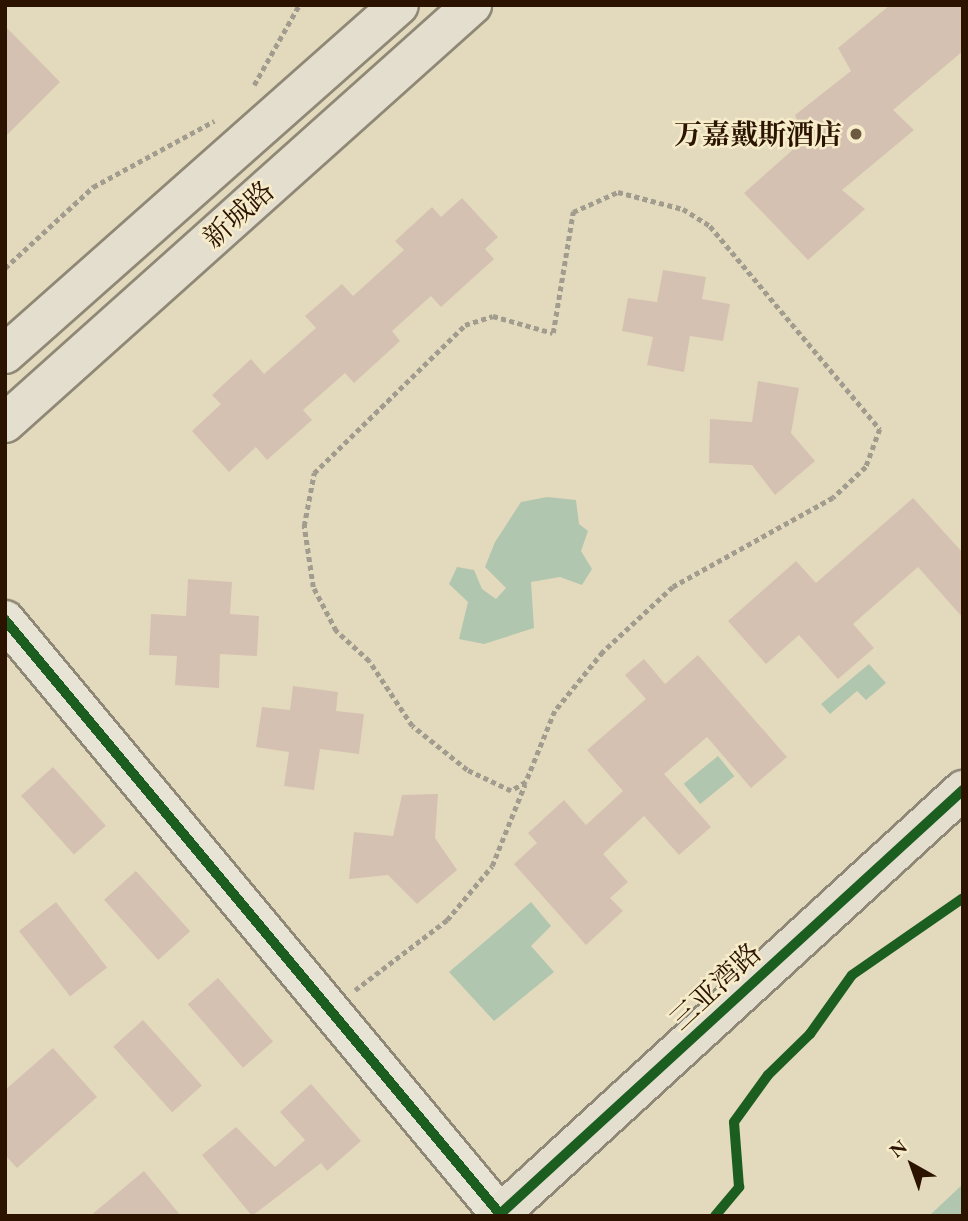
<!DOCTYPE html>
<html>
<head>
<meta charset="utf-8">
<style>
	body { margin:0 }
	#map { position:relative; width:968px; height:1221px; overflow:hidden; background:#e3dabd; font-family:"EB Garamond","Noto Serif SC",serif }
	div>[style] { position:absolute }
	.water>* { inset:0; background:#b1c6ae; transform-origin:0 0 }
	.building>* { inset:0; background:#d5c1b1; transform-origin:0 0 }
	.path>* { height:4.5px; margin-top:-2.25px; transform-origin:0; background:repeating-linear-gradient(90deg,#a29c8f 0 5px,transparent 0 8.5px) }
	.roads { filter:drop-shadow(2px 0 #908876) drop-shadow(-2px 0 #908876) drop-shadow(0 2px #908876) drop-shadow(0 -2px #908876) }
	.minor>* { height:38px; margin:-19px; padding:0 19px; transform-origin:19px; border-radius:19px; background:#e7e3d5 }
	.major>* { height:38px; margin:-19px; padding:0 19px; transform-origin:19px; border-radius:19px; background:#e3dece }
	.cycleway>* { height:10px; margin:-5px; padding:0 5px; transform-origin:5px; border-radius:5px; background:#1b5e20 }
	.dots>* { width:19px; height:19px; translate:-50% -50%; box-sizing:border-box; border:4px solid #f7ecca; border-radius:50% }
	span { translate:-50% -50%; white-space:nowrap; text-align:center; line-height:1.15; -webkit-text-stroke:5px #f7ecca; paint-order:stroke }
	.poi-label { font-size:28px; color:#2b1300; font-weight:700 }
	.right { translate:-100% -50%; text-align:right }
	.street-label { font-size:28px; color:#2b1300 }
	.frame { position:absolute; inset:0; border:7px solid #2b1300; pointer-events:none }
	.north { position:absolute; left:877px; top:1130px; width:70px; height:70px; -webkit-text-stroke:5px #f7ecca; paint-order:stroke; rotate:320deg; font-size:19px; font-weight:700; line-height:28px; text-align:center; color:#2b1300 }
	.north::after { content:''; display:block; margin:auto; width:24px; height:32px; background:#2b1300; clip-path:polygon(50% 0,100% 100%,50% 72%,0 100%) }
</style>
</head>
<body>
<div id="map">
	<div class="water">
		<i style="clip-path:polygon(547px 497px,576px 500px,579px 524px,588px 531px,581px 551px,592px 569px,582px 585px,560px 577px,531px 582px,534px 628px,484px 644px,459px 639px,468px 602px,449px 584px,457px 567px,474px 570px,482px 589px,496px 599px,506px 588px,485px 567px,495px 542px,521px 502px)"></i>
		<i style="clip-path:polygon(869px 664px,886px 683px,866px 700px,857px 691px,830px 714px,821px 704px)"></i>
		<i style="left:718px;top:756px;width:26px;height:44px;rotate:51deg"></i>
		<i style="clip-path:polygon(531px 902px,551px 926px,531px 946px,554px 972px,494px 1021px,449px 972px)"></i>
		<i style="clip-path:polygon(963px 1184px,963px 1216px,929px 1216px)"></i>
	</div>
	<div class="building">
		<i style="clip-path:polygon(890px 5px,963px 5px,963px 51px,893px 110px,914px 130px,842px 190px,865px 209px,808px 260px,744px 193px,805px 139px,795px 115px,851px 71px,838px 48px)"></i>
		<i style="clip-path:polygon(5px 26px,60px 82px,5px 137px)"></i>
		<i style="clip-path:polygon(462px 198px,498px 237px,485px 249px,494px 259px,441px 307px,431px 296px,392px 331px,400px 341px,354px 383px,345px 373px,303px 410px,312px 420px,267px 460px,256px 447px,229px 472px,192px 431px,221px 404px,212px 395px,251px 359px,264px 374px,316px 328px,305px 316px,342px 284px,353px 296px,404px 250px,395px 241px,432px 207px,441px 217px)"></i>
		<i style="clip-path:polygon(663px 270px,706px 277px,702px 299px,730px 304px,723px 341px,690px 336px,684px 372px,647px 365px,653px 337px,622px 331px,628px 298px,657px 302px)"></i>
		<i style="clip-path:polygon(758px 381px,799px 388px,791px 433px,815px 461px,775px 495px,752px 465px,709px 463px,710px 419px,752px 422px)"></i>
		<i style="clip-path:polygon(913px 498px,963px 553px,963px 618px,918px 567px,853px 624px,874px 648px,838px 679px,799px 635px,766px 664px,728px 621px,796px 561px,816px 583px)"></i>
		<i style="clip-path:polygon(188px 579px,232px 582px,230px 614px,259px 616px,257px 656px,220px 654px,219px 688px,175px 685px,177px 656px,149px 655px,151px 614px,186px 616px)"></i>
		<i style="clip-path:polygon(698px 655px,787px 757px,751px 788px,707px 737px,664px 774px,711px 827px,679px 855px,644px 816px,603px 854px,628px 882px,610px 898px,623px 911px,586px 945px,514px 864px,537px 843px,528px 833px,564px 800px,586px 825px,623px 791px,587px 750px,646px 699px,625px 675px,644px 659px,665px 684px)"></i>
		<i style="clip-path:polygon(293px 686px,338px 692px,336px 711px,364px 714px,359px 754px,320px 749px,314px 790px,284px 786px,289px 752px,256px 747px,262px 707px,290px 710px)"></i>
		<i style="left:53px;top:767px;width:79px;height:43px;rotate:48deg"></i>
		<i style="clip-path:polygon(438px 794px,435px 838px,457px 870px,417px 904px,388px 875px,349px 879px,354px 832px,393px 836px,402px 795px)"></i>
		<i style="left:136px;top:871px;width:81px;height:43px;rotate:48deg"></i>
		<i style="left:56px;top:902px;width:83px;height:47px;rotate:52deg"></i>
		<i style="left:218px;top:978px;width:84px;height:40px;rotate:49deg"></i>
		<i style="left:143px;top:1020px;width:88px;height:40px;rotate:48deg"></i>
		<i style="clip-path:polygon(53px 1048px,97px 1097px,17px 1168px,5px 1155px,5px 1090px)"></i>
		<i style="clip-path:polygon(311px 1084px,361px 1141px,327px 1171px,321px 1163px,252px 1216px,202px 1155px,236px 1127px,275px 1167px,305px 1140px,280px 1112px)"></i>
		<i style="clip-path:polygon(144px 1171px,181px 1216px,90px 1216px)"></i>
	</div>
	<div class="path">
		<i style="left:254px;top:85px;width:92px;rotate:-60.6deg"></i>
		<i style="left:618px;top:192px;width:67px;rotate:14.7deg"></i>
		<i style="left:683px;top:209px;width:32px;rotate:32deg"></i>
		<i style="left:710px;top:226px;width:265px;rotate:50.1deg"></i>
		<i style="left:880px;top:429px;width:40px;rotate:110.2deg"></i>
		<i style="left:866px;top:467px;width:45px;rotate:136.8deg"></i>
		<i style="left:833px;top:498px;width:183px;rotate:150.9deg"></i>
		<i style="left:673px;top:587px;width:96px;rotate:137.1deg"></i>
		<i style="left:603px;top:652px;width:76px;rotate:129.1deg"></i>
		<i style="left:555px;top:711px;width:77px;rotate:112.2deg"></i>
		<i style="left:526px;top:782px;width:17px;rotate:149deg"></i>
		<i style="left:511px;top:791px;width:49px;rotate:-154.5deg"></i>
		<i style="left:467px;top:770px;width:70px;rotate:-141.3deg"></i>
		<i style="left:412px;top:726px;width:78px;rotate:-123.5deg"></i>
		<i style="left:369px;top:661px;width:45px;rotate:-137.7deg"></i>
		<i style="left:336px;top:631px;width:50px;rotate:-117.6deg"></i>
		<i style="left:313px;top:587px;width:62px;rotate:-98.4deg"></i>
		<i style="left:304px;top:526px;width:54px;rotate:-79.3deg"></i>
		<i style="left:314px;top:473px;width:211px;rotate:-44.4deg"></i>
		<i style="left:465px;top:325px;width:29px;rotate:-18deg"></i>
		<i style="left:493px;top:316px;width:62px;rotate:15.8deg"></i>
		<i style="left:553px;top:333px;width:123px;rotate:-80.6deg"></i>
		<i style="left:573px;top:212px;width:49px;rotate:-24deg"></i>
		<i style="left:5px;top:268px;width:120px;rotate:-42.6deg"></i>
		<i style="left:93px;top:187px;width:138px;rotate:-28.6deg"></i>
		<i style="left:355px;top:990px;width:116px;rotate:-37.3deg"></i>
		<i style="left:447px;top:920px;width:70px;rotate:-50.2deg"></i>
		<i style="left:492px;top:866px;width:88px;rotate:-68.1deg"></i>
	</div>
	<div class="roads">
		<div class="minor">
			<i style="left:5px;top:620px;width:773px;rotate:50.19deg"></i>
		</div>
		<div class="major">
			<i style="left:5px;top:354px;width:526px;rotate:-41.53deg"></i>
			<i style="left:5px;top:423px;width:627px;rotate:-41.83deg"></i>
			<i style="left:498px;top:1216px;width:631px;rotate:-42.49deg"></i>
		</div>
	</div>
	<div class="cycleway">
		<i style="left:5px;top:620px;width:773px;rotate:50.19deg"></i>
		<i style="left:498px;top:1216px;width:631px;rotate:-42.49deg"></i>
		<i style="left:715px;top:1216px;width:38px;rotate:-50deg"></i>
		<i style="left:739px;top:1187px;width:65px;rotate:-94.4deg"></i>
		<i style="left:734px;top:1122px;width:58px;rotate:-54.1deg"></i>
		<i style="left:768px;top:1075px;width:59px;rotate:-44.3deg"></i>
		<i style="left:810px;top:1034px;width:72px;rotate:-54.6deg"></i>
		<i style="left:852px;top:975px;width:135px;rotate:-34.7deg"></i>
	</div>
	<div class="dots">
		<i style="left:856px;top:134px;background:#6b5942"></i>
	</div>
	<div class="poi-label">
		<span class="right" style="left:842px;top:134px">万嘉戴斯酒店</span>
	</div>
	<div class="street-label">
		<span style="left:238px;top:214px;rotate:-42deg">新城路</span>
		<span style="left:715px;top:986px;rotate:-43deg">三亚湾路</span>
	</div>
	<div class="frame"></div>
	<div class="north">N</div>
</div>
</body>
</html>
